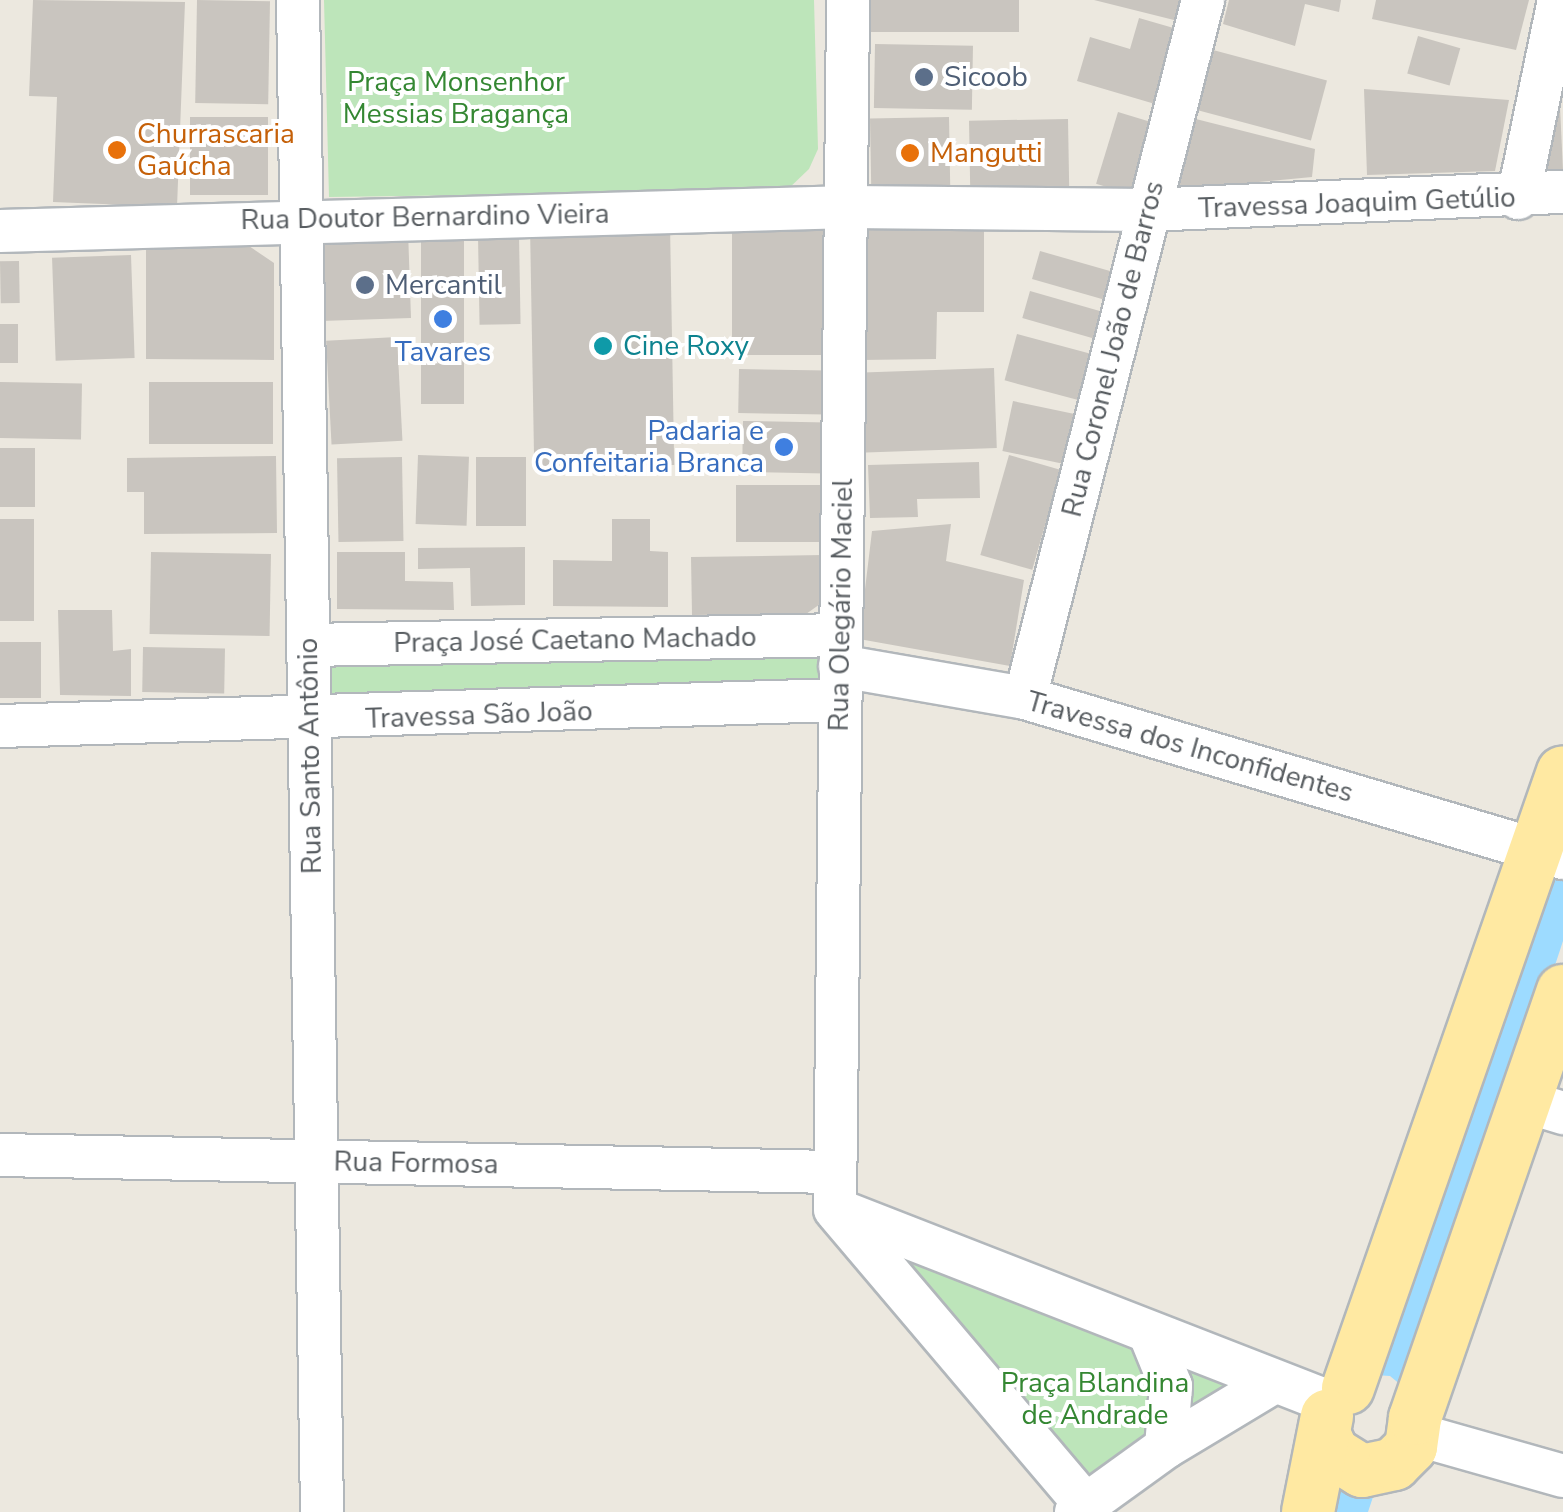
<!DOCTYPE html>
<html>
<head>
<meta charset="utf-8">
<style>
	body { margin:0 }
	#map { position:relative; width:1563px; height:1512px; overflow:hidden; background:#ece8df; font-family:"Nunito Sans",sans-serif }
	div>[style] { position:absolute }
	.green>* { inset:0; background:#bde5ba; transform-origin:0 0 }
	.water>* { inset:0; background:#9ddbff }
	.building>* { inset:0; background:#c9c5bf; transform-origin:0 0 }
	.roads { filter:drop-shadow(2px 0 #b2b7bb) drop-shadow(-2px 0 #b2b7bb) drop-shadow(0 2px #b2b7bb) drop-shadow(0 -2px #b2b7bb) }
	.minor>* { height:42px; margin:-21px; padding:0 21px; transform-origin:21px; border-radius:21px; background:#fff }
	.major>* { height:52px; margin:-26px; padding:0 26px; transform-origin:26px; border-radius:26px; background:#ffe9a2 }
	.dots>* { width:28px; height:28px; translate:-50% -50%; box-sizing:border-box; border:5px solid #fff; border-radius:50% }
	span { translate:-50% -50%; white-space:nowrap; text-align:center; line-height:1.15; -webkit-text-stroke:8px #fff; paint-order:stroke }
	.service-label { font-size:28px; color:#4e5e75 }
	.left { translate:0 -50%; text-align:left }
	.park-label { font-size:28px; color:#348732 }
	.food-label { font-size:28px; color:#c56008 }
	.street-label { font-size:28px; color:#585d61 }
	.culture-label { font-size:28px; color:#0d838f }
	.shop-label { font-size:28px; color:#366cbe }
	.right { translate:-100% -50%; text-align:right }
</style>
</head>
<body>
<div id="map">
	<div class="green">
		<i style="clip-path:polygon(324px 0,814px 0,818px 149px,809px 169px,786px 191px,329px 197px)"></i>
		<i style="left:828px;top:644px;width:49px;height:504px;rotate:88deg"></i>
		<i style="clip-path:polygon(853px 1223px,1145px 1345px,1159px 1444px,1087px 1496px)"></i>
		<i style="clip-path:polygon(1176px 1363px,1257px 1384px,1179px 1429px)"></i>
	</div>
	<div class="water">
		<i style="clip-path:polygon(1540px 860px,1563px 870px,1563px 941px,1413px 1395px,1390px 1376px,1360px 1374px)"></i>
		<i style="clip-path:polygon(1329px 1462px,1378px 1482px,1368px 1512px,1314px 1512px)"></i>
	</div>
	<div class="building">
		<i style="clip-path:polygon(33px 0,185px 2px,177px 207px,53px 202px,57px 97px,29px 96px)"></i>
		<i style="left:197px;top:0;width:73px;height:103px;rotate:1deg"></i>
		<i style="left:871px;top:0;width:148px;height:32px"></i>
		<i style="clip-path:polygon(1094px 0,1183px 0,1178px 21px)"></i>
		<i style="clip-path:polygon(1229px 0,1341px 0,1339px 12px,1305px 4px,1295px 46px,1223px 24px)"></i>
		<i style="clip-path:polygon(1376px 0,1529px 0,1516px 50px,1372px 19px)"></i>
		<i style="clip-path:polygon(1139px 18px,1177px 29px,1155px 104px,1077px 81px,1090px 37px,1130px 49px)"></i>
		<i style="left:1418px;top:36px;width:44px;height:39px;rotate:16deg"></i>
		<i style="left:875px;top:44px;width:98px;height:64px;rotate:1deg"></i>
		<i style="left:1213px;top:50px;width:118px;height:62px;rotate:15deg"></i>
		<i style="clip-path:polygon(1559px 85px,1563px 171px,1548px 178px,1542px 161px)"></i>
		<i style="clip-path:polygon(1364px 89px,1509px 100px,1495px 171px,1367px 175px)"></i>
		<i style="left:1118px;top:112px;width:37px;height:75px;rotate:17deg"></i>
		<i style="left:190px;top:117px;width:78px;height:78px"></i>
		<i style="left:949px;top:117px;width:71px;height:79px;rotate:89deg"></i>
		<i style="clip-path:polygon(1188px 117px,1315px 149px,1312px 177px,1183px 189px,1171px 171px)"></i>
		<i style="left:1068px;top:119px;width:67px;height:99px;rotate:89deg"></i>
		<i style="clip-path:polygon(876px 220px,984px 220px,984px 312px,937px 312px,936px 359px,861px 360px,859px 235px)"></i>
		<i style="left:670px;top:224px;width:241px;height:140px;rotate:89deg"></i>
		<i style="clip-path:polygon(408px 230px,411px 318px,321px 321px,319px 252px,333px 232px)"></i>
		<i style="left:732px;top:231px;width:95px;height:124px"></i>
		<i style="left:421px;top:234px;width:43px;height:170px"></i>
		<i style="left:519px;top:235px;width:89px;height:41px;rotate:89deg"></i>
		<i style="clip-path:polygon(146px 243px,246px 244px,274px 263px,274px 360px,146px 359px)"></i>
		<i style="left:1040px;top:251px;width:80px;height:29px;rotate:16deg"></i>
		<i style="left:131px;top:255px;width:103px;height:79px;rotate:88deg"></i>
		<i style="left:19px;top:261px;width:42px;height:19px;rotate:89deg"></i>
		<i style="left:1030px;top:291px;width:78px;height:28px;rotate:16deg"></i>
		<i style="left:0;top:324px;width:18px;height:39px"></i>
		<i style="left:1017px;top:334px;width:82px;height:48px;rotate:15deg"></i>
		<i style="left:397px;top:337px;width:104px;height:71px;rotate:87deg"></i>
		<i style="left:994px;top:368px;width:80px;height:131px;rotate:88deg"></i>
		<i style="left:739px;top:369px;width:88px;height:44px;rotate:1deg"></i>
		<i style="left:0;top:382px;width:82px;height:56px;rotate:1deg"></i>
		<i style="left:149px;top:382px;width:124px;height:62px"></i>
		<i style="left:1013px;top:401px;width:69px;height:51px;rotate:12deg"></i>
		<i style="left:743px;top:421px;width:84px;height:51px;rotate:1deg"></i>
		<i style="left:0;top:448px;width:35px;height:59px"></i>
		<i style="left:418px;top:455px;width:51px;height:69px;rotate:2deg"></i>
		<i style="left:1009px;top:455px;width:54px;height:104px;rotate:16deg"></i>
		<i style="clip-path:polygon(276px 456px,277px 533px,144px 534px,144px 492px,127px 492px,127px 458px)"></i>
		<i style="left:402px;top:457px;width:84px;height:65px;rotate:89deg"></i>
		<i style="left:476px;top:457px;width:50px;height:69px"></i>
		<i style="clip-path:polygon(979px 462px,980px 498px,917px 499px,918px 517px,870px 518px,868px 465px)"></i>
		<i style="left:824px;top:485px;width:57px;height:88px;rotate:90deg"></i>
		<i style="left:0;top:519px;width:34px;height:102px"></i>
		<i style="clip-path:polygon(612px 519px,650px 519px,650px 551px,668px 552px,668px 607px,553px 606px,553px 560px,612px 561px)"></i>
		<i style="clip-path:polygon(951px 524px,946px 561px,1024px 580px,1010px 666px,859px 639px,872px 531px)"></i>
		<i style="clip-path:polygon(525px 547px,525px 605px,471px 606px,470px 568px,418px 569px,418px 548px)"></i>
		<i style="left:151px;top:552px;width:120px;height:82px;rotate:1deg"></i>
		<i style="clip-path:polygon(337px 552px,405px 552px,405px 581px,453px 582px,454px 610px,337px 609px)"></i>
		<i style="clip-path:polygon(823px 555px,823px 602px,806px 614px,692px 615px,691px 557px)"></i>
		<i style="clip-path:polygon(58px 610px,112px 610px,113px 651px,131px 649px,131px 696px,60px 695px)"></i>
		<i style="left:0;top:642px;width:41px;height:56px"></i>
		<i style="left:143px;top:647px;width:82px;height:45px;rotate:1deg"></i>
	</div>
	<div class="roads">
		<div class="minor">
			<i style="left:298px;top:0;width:1512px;rotate:89.09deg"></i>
			<i style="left:1518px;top:198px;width:202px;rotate:-78.3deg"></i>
			<i style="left:0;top:231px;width:850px;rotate:-1.62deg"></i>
			<i style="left:850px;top:207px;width:297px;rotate:0.6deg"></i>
			<i style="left:1147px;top:210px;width:416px;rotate:-2.5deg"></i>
			<i style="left:308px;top:645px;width:533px;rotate:-1.07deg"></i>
			<i style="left:840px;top:666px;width:188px;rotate:9.8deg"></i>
			<i style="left:1025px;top:698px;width:561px;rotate:16.56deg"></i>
			<i style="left:1025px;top:698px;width:720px;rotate:-75.69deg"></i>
			<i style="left:0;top:726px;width:838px;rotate:-1.78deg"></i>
			<i style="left:1527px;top:1102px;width:38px;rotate:17deg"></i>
			<i style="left:0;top:1155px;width:832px;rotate:1.17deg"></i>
			<i style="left:835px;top:1209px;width:1209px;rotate:-89.38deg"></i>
			<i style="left:835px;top:1209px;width:534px;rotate:21.32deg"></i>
			<i style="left:838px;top:1213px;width:382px;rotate:49.7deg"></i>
			<i style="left:1151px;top:1337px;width:53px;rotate:67.8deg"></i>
			<i style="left:1171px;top:1386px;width:61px;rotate:94.7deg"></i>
			<i style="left:1415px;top:1434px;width:154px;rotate:15.8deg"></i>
			<i style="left:1076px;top:1512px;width:111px;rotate:-35.8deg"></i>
			<i style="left:1166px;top:1447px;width:126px;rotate:-31deg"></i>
		</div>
		<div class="major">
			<i style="left:1348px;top:1388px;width:652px;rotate:-70.76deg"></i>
			<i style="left:1326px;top:1438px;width:17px;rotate:65deg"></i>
			<i style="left:1333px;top:1453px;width:34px;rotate:32deg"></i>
			<i style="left:1362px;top:1471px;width:33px;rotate:-12deg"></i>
			<i style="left:1394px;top:1464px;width:24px;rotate:-45deg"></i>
			<i style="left:1411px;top:1447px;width:29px;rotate:-82deg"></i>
			<i style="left:1415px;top:1418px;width:452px;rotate:-70.9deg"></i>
			<i style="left:1308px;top:1512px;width:98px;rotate:-78.8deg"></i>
		</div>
	</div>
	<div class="dots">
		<i style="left:924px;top:77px;background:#5c6f8a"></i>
		<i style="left:117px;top:150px;background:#e8710a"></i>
		<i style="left:910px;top:153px;background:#e8710a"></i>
		<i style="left:365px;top:285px;background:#5c6f8a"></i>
		<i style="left:443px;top:319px;background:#3f7fe0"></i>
		<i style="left:603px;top:346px;background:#0f9aa8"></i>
		<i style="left:784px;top:447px;background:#3f7fe0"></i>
	</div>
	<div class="service-label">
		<span class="left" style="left:944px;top:77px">Sicoob</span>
		<span class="left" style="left:385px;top:285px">Mercantil</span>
	</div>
	<div class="park-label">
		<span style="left:456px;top:98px">Praça Monsenhor<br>Messias Bragança</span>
		<span style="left:1095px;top:1399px">Praça Blandina<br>de Andrade</span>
	</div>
	<div class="food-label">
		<span class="left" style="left:137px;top:150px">Churrascaria<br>Gaúcha</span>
		<span class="left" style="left:930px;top:153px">Mangutti</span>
	</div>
	<div class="street-label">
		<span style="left:1357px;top:203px;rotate:-2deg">Travessa Joaquim Getúlio</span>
		<span style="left:425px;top:217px;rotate:-1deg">Rua Doutor Bernardino Vieira</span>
		<span style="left:1113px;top:349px;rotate:-76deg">Rua Coronel João de Barros</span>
		<span style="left:841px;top:605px;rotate:-89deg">Rua Olegário Maciel</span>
		<span style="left:575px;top:640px;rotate:-1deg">Praça José Caetano Machado</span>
		<span style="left:479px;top:715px;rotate:-2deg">Travessa São João</span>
		<span style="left:1190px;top:747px;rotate:16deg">Travessa dos Inconfidentes</span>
		<span style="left:310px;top:756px;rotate:-91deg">Rua Santo Antônio</span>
		<span style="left:416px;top:1163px;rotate:1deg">Rua Formosa</span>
	</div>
	<div class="culture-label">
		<span class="left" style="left:623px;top:346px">Cine Roxy</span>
	</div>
	<div class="shop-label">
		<span style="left:443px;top:352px">Tavares</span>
		<span class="right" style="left:764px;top:447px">Padaria e<br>Confeitaria Branca</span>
	</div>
</div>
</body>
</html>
